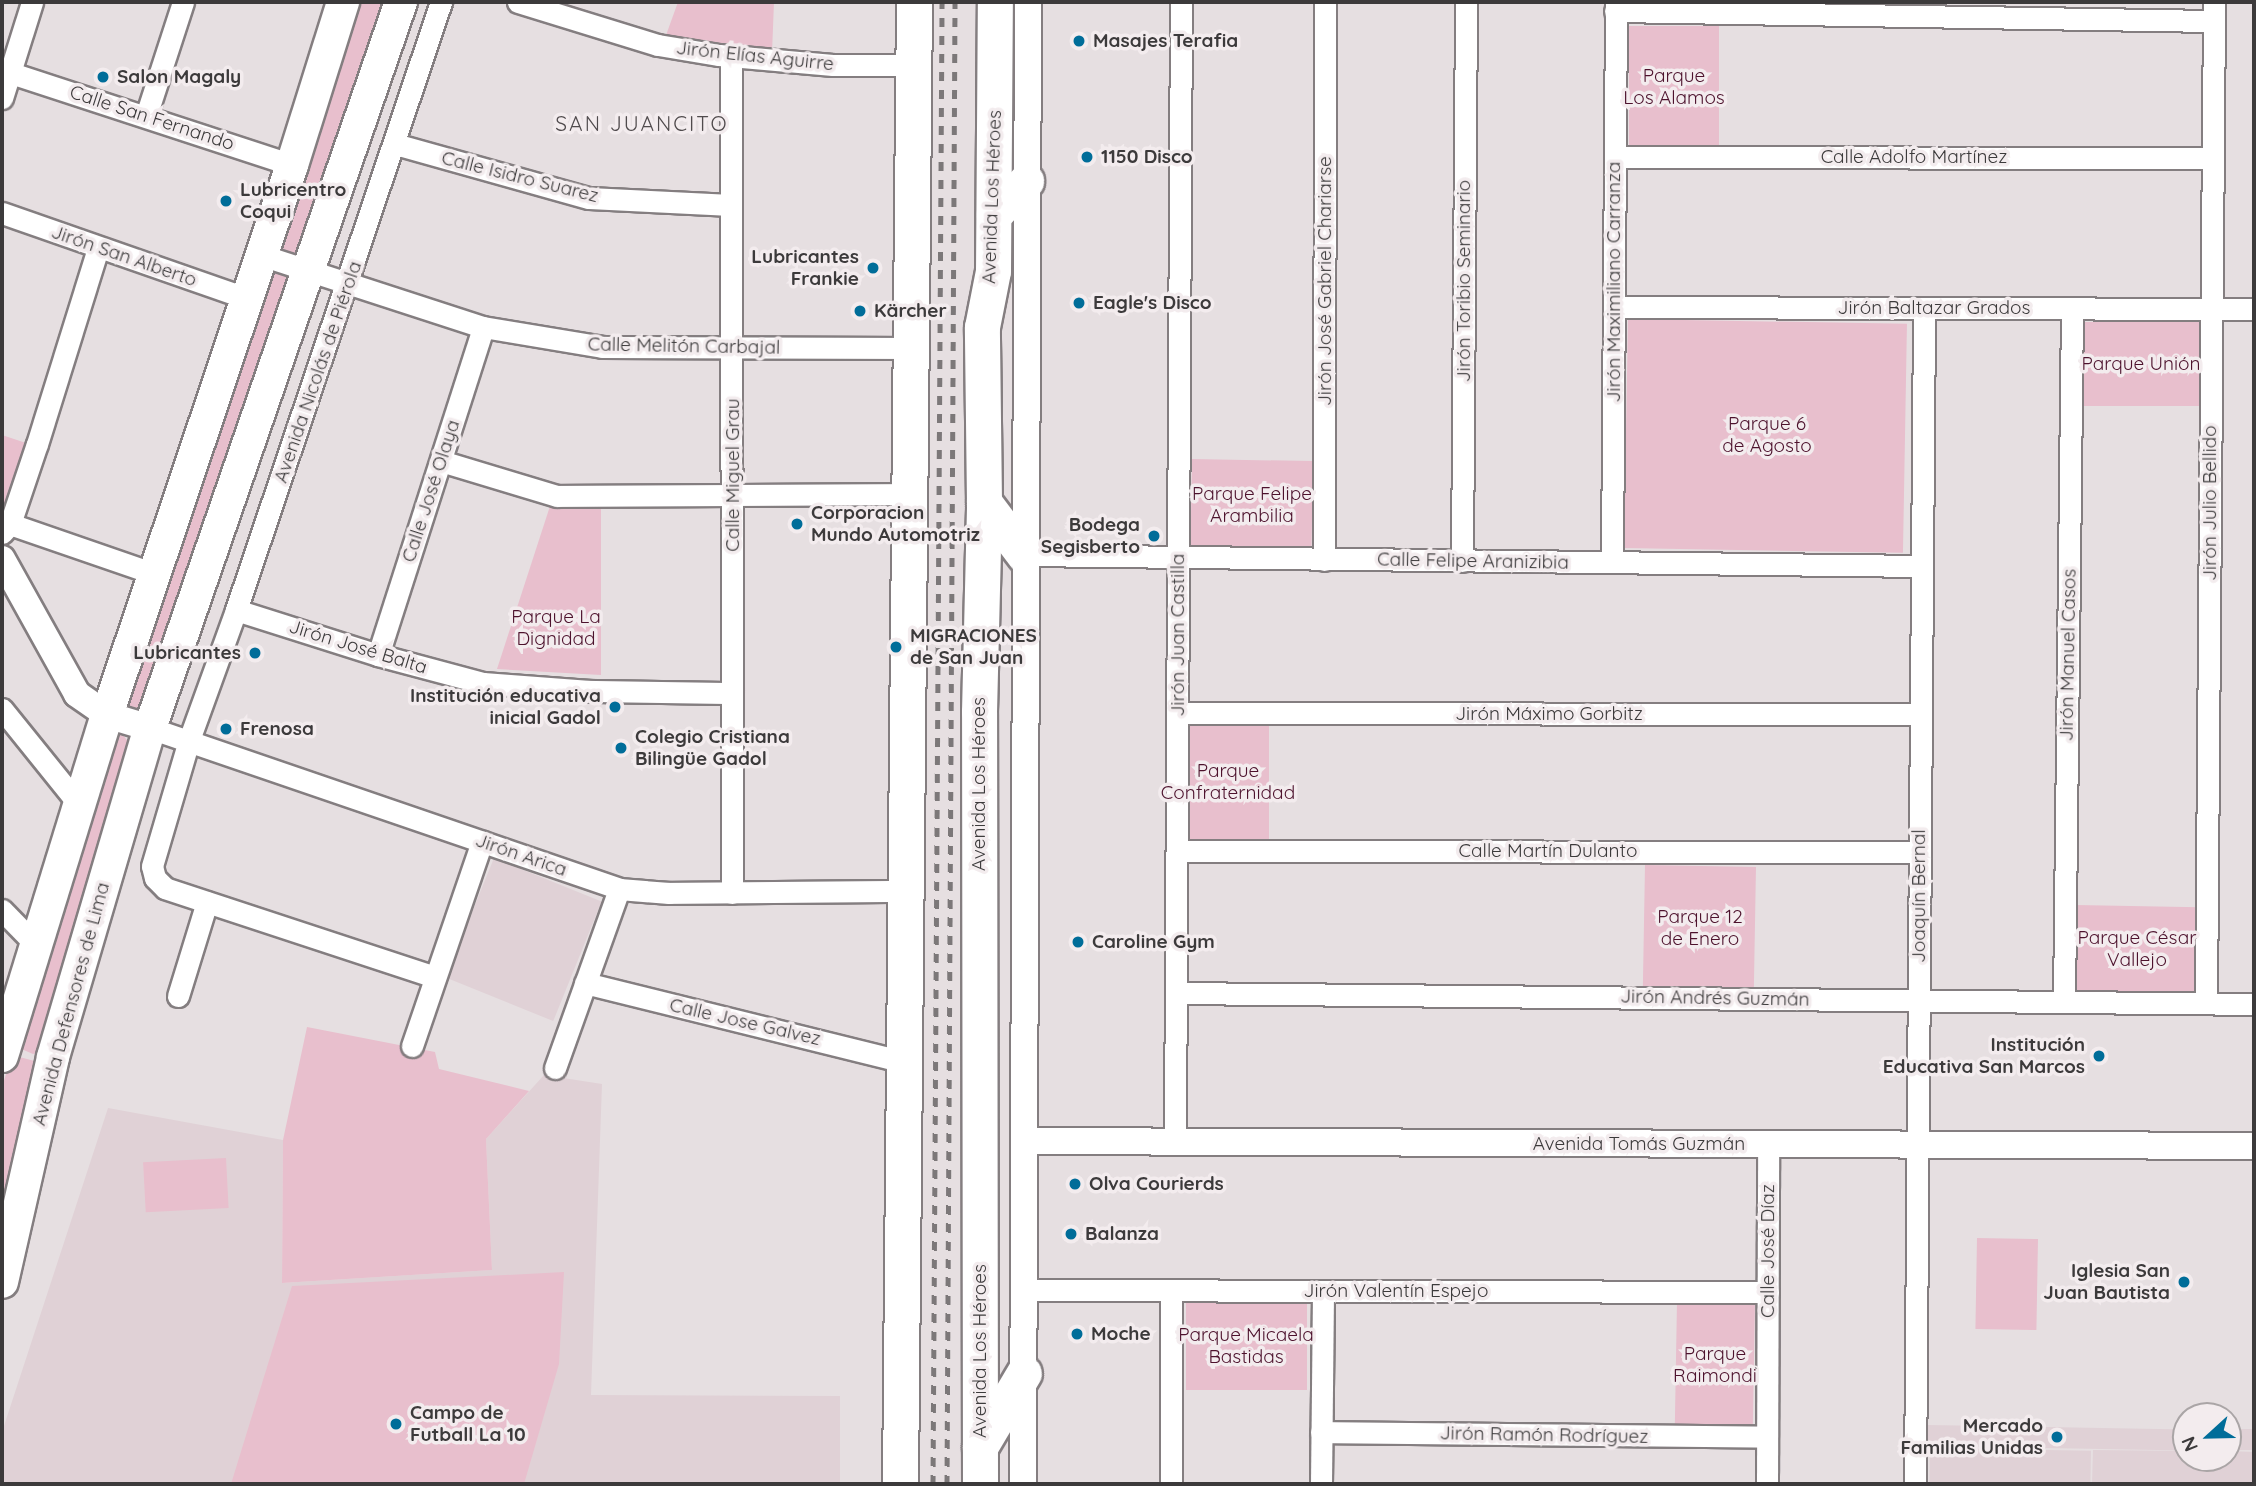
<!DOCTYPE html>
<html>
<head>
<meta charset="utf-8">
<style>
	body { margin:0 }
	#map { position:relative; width:2256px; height:1486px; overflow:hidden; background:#e6dfe1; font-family:Quicksand,sans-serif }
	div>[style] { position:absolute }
	.built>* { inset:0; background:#e0d1d6; transform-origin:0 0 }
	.green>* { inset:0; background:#e8bfcd; transform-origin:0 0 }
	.roads { filter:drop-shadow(2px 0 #847e80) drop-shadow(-2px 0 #847e80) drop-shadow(0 2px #847e80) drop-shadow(0 -2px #847e80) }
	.minor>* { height:21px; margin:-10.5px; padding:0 10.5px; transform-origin:10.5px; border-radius:10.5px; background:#fff }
	.tertiary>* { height:26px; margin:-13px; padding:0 13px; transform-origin:13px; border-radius:13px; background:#fff }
	.secondary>* { height:32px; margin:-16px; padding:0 16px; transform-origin:16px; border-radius:16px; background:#fff }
	.primary>* { height:35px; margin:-17.5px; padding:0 17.5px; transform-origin:17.5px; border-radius:17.5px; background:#fff }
	.rail>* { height:5px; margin-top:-2.5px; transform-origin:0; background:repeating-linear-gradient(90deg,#7c7879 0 9px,transparent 0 18px) }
	.dots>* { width:19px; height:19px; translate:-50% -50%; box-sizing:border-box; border:4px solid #f3ecee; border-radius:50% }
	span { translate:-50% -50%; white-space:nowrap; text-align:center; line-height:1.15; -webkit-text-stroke:7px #f3ecee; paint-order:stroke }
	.poi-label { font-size:19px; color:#3c3a3b; font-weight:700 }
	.left { translate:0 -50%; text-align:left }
	.right { translate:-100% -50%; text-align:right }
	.street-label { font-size:19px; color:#3c3a3b }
	.park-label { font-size:19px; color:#4d122d }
	.neighbourhood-label { font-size:21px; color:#504b4d; letter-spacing:2px }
	.frame { position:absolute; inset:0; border:4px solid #3c3a3b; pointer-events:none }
	.north { position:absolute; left:2172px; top:1402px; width:70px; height:70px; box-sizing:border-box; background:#f3ecee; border:2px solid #aaa5a6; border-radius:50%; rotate:248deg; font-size:19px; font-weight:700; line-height:28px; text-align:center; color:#3c3a3b }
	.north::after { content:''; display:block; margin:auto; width:24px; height:32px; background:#006d99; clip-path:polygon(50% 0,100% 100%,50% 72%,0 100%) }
</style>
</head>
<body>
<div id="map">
	<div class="built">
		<i style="left:494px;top:858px;width:116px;height:129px;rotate:22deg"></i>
		<i style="clip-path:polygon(544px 1075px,602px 1084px,591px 1395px,840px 1396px,840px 1484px,2px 1484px,2px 1432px,108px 1108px,283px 1140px,282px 1283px,492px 1270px,486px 1139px)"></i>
		<i style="left:1928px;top:1425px;width:258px;height:21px;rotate:1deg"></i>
		<i style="left:2228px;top:1429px;width:26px;height:21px"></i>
		<i style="left:1930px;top:1448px;width:161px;height:36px;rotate:1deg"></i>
		<i style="clip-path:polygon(2093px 1450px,2186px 1451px,2186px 1458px,2228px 1458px,2228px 1451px,2254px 1452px,2254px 1484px,2092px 1484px)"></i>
	</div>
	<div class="green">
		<i style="clip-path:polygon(354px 2px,393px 2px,302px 255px,296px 256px,282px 250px,277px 243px)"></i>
		<i style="clip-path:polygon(678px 2px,774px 2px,772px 53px,665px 38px)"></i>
		<i style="left:1629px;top:26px;width:90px;height:121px"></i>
		<i style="clip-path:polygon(268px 267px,286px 273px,291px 286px,140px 715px,125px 708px)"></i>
		<i style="left:1628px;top:319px;width:279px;height:229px;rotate:1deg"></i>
		<i style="left:2080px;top:322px;width:122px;height:84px"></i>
		<i style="clip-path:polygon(2px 435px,29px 444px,2px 515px)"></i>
		<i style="left:1192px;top:459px;width:121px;height:89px;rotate:1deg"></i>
		<i style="clip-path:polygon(551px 503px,601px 503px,601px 675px,497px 669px)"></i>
		<i style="left:1188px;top:723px;width:81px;height:117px"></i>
		<i style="clip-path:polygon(123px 735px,130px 744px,40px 1052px,33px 1054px,19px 1048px,113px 736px)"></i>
		<i style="left:1645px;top:865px;width:111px;height:124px;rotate:1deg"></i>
		<i style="left:2076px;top:905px;width:123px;height:86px;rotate:1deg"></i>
		<i style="clip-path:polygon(307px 1027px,435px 1052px,439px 1069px,529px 1091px,486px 1139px,492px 1270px,282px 1283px,283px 1140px)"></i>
		<i style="clip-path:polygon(12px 1055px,42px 1063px,2px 1225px,2px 1087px)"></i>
		<i style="left:226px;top:1158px;width:50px;height:83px;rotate:87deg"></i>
		<i style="left:1977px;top:1238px;width:61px;height:91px;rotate:1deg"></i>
		<i style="clip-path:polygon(564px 1272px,559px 1364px,524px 1484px,231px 1484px,292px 1286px)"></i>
		<i style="left:1186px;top:1301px;width:121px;height:89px"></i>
		<i style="left:1677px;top:1301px;width:78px;height:126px;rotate:1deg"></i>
	</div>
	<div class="roads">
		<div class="minor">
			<i style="left:518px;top:2px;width:146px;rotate:17.1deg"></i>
			<i style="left:658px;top:45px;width:62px;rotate:9.3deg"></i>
			<i style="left:719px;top:55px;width:114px;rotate:5deg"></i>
			<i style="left:833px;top:65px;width:81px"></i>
			<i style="left:1615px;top:11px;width:599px;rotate:0.96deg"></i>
			<i style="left:731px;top:57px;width:836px;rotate:89.93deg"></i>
			<i style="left:11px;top:73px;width:296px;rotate:18.1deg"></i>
			<i style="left:2px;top:98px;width:101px;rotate:-72.6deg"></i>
			<i style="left:146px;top:116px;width:120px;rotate:-72deg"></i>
			<i style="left:395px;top:144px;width:201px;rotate:15.6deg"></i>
			<i style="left:589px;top:198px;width:142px;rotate:2.8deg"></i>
			<i style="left:1615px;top:157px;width:598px;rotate:0.1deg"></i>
			<i style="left:2px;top:213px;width:258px;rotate:19.2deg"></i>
			<i style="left:261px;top:255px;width:233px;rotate:18deg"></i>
			<i style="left:483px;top:327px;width:121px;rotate:9.5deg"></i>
			<i style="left:602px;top:347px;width:309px;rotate:0.2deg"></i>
			<i style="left:1614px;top:307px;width:640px;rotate:0.18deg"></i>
			<i style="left:441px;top:461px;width:121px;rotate:16.8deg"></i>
			<i style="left:557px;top:496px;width:353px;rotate:-0.3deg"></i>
			<i style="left:10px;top:524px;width:153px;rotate:19deg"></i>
			<i style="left:2px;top:533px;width:12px;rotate:-48deg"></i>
			<i style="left:10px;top:524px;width:84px;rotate:-71.4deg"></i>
			<i style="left:37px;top:444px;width:205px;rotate:-72.7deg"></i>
			<i style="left:1024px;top:555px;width:898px;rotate:0.7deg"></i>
			<i style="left:1324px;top:560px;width:558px;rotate:-89.9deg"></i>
			<i style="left:1462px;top:561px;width:559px;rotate:-89.59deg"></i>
			<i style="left:1612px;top:562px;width:560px;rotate:-89.59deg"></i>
			<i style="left:236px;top:610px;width:149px;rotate:17.6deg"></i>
			<i style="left:378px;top:655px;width:109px;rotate:14.9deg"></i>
			<i style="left:483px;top:683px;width:107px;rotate:4.3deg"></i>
			<i style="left:590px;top:691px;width:142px;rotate:0.8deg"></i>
			<i style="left:378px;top:655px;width:344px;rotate:-72.2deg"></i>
			<i style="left:2px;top:709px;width:126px;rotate:51.1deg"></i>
			<i style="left:1177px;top:713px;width:743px;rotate:0.08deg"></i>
			<i style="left:150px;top:728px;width:496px;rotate:18.9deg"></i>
			<i style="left:619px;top:889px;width:50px;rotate:4.6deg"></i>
			<i style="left:669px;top:893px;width:238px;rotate:-0.5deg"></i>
			<i style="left:1177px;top:851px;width:743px;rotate:0.08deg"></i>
			<i style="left:2px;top:910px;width:49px;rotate:45.8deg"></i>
			<i style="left:435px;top:977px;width:284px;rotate:-161.8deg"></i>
			<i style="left:165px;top:888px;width:14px;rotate:-135deg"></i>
			<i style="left:155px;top:878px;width:12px;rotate:-104deg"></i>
			<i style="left:152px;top:866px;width:131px;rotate:-73.6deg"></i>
			<i style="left:189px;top:740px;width:138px;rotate:-70.1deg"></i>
			<i style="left:236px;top:610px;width:642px;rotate:-71.37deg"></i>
			<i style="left:585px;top:983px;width:330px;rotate:13.9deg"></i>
			<i style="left:1176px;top:993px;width:1078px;rotate:0.58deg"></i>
			<i style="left:178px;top:996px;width:98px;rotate:-72.9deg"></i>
			<i style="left:2064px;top:1002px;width:694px;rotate:-89.34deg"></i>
			<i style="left:2206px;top:1003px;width:1001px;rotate:-89.54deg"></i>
			<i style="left:412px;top:1046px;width:216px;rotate:-71.1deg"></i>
			<i style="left:555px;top:1068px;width:190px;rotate:-70.3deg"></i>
			<i style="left:1175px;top:1142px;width:1140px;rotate:-89.7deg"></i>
			<i style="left:1024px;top:1290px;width:744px;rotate:0.15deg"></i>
			<i style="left:1171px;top:1291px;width:193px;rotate:90deg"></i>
			<i style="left:1321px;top:1432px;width:446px;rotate:0.6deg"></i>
			<i style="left:1321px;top:1484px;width:193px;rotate:-89.4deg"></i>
			<i style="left:1767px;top:1484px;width:339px;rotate:-89.8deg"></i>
			<i style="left:1915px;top:1484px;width:1176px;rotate:-89.56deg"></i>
		</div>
		<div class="tertiary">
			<i style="left:2px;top:559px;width:154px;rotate:60.9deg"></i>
			<i style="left:77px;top:694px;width:37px;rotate:35deg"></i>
			<i style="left:107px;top:715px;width:45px;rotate:16.8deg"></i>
			<i style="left:1024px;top:1141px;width:1230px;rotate:0.23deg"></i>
			<i style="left:1023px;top:1484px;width:1482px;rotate:-89.81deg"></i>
		</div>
		<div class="secondary">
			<i style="left:2px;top:1056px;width:357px;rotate:-72.9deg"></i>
			<i style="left:107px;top:715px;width:580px;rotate:-71.41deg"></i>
			<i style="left:292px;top:165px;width:171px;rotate:-72.6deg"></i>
			<i style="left:2px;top:1282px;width:231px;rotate:-77.2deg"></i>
			<i style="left:53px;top:1057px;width:343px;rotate:-73.6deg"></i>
			<i style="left:150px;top:728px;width:768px;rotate:-70.93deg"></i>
		</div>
		<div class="primary">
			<i style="left:994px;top:215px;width:47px;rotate:-46.7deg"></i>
			<i style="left:984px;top:502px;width:66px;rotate:53deg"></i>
			<i style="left:980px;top:1447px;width:86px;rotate:-59.3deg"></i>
			<i style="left:900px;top:1484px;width:1482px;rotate:-89.46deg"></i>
			<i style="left:980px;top:1484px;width:772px;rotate:-90.07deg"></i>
			<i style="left:979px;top:712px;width:210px;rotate:-88.6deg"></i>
			<i style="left:984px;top:502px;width:175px;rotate:-90.7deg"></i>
			<i style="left:982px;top:327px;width:57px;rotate:-78.9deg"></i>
			<i style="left:993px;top:271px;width:269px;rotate:-89.6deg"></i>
		</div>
	</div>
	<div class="rail">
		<i style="left:933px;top:1484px;width:1482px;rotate:-89.65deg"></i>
		<i style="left:947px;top:1484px;width:1482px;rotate:-89.69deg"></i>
	</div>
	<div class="dots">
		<i style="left:1079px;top:41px;background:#006d99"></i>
		<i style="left:103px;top:77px;background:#006d99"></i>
		<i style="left:1087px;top:157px;background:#006d99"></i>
		<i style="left:226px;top:201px;background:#006d99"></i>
		<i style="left:873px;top:268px;background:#006d99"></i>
		<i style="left:1079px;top:303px;background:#006d99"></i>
		<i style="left:860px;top:311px;background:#006d99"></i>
		<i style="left:797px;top:524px;background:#006d99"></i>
		<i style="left:1154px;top:536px;background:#006d99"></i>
		<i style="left:896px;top:647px;background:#006d99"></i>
		<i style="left:255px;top:653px;background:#006d99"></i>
		<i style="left:615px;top:707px;background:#006d99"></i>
		<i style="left:226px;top:729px;background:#006d99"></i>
		<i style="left:621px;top:748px;background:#006d99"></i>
		<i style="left:1078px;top:942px;background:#006d99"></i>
		<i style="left:2099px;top:1056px;background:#006d99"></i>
		<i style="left:1075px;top:1184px;background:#006d99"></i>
		<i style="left:1071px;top:1234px;background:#006d99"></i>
		<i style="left:2184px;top:1282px;background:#006d99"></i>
		<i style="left:1077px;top:1334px;background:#006d99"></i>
		<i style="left:396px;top:1424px;background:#006d99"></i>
		<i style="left:2057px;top:1437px;background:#006d99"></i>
	</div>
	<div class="poi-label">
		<span class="left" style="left:1093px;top:41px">Masajes Terafia</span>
		<span class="left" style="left:117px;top:77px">Salon Magaly</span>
		<span class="left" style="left:1101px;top:157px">1150 Disco</span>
		<span class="left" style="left:240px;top:201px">Lubricentro<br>Coqui</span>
		<span class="right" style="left:859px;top:268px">Lubricantes<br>Frankie</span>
		<span class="left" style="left:1093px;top:303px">Eagle's Disco</span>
		<span class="left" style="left:874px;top:311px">Kärcher</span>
		<span class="left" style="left:811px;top:524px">Corporacion<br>Mundo Automotriz</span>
		<span class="right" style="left:1140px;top:536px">Bodega<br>Segisberto</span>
		<span class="left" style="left:910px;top:647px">MIGRACIONES<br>de San Juan</span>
		<span class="right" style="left:241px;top:653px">Lubricantes</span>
		<span class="right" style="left:601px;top:707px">Institución educativa<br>inicial Gadol</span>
		<span class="left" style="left:240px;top:729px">Frenosa</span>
		<span class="left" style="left:635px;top:748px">Colegio Cristiana<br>Bilingüe Gadol</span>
		<span class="left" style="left:1092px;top:942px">Caroline Gym</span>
		<span class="right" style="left:2085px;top:1056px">Institución<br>Educativa San Marcos</span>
		<span class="left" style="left:1089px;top:1184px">Olva Courierds</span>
		<span class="left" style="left:1085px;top:1234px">Balanza</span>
		<span class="right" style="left:2170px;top:1282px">Iglesia San<br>Juan Bautista</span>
		<span class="left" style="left:1091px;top:1334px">Moche</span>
		<span class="left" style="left:410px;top:1424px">Campo de<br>Futball La 10</span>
		<span class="right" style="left:2043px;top:1437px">Mercado<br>Familias Unidas</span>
	</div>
	<div class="street-label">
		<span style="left:755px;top:56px;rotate:6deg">Jirón Elías Aguirre</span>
		<span style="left:152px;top:118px;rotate:18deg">Calle San Fernando</span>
		<span style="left:1914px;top:157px">Calle Adolfo Martínez</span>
		<span style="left:520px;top:177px;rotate:14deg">Calle Isidro Suarez</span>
		<span style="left:992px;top:197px;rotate:-88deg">Avenida Los Héroes</span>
		<span style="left:124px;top:256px;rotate:19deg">Jirón San Alberto</span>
		<span style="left:1325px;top:281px;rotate:-90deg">Jirón José Gabriel Chariarse</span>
		<span style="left:1464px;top:281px;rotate:-90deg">Jirón Toribio Seminario</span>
		<span style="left:1614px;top:282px;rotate:-90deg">Jirón Maximiliano Carranza</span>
		<span style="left:1934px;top:308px">Jirón Baltazar Grados</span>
		<span style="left:684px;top:346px;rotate:1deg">Calle Melitón Carbajal</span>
		<span style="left:318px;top:372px;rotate:-71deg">Avenida Nicolás de Piérola</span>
		<span style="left:733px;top:475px;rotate:-90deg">Calle Miguel Grau</span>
		<span style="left:431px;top:491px;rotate:-72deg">Calle José Olaya</span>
		<span style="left:2210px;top:503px;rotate:-90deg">Jirón Julio Bellido</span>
		<span style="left:1473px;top:561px;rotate:1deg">Calle Felipe Aranizibia</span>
		<span style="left:1178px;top:635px;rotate:-90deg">Jirón Juan Castilla</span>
		<span style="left:358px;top:647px;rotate:17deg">Jirón José Balta</span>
		<span style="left:2068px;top:655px;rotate:-89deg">Jirón Manuel Casos</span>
		<span style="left:1549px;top:714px">Jirón Máximo Gorbitz</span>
		<span style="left:979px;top:784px;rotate:-90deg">Avenida Los Héroes</span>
		<span style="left:1548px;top:851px">Calle Martín Dulanto</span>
		<span style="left:521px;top:855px;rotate:19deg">Jirón Arica</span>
		<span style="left:1919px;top:896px;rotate:-90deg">Joaquín Bernal</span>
		<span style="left:1715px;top:998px;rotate:1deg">Jirón Andrés Guzmán</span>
		<span style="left:71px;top:1004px;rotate:-75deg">Avenida Defensores de Lima</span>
		<span style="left:745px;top:1022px;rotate:13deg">Calle Jose Galvez</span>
		<span style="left:1639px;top:1144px">Avenida Tomás Guzmán</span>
		<span style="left:1768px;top:1251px;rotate:-90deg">Calle José Díaz</span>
		<span style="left:1396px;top:1291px">Jirón Valentín Espejo</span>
		<span style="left:980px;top:1351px;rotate:-90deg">Avenida Los Héroes</span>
		<span style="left:1544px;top:1435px;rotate:1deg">Jirón Ramón Rodríguez</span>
	</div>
	<div class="park-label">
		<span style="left:1674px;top:87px">Parque<br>Los Alamos</span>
		<span style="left:2141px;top:364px">Parque Unión</span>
		<span style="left:1767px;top:435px">Parque 6<br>de Agosto</span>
		<span style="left:1252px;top:505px">Parque Felipe<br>Arambilia</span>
		<span style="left:556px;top:628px">Parque La<br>Dignidad</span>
		<span style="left:1228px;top:782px">Parque<br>Confraternidad</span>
		<span style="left:1700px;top:928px">Parque 12<br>de Enero</span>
		<span style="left:2137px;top:949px">Parque César<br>Vallejo</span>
		<span style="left:1246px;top:1346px">Parque Micaela<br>Bastidas</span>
		<span style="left:1715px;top:1365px">Parque<br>Raimondi</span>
	</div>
	<div class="neighbourhood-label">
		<span style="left:642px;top:123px">SAN JUANCITO</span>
	</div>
	<div class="frame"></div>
	<div class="north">N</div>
</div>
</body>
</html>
